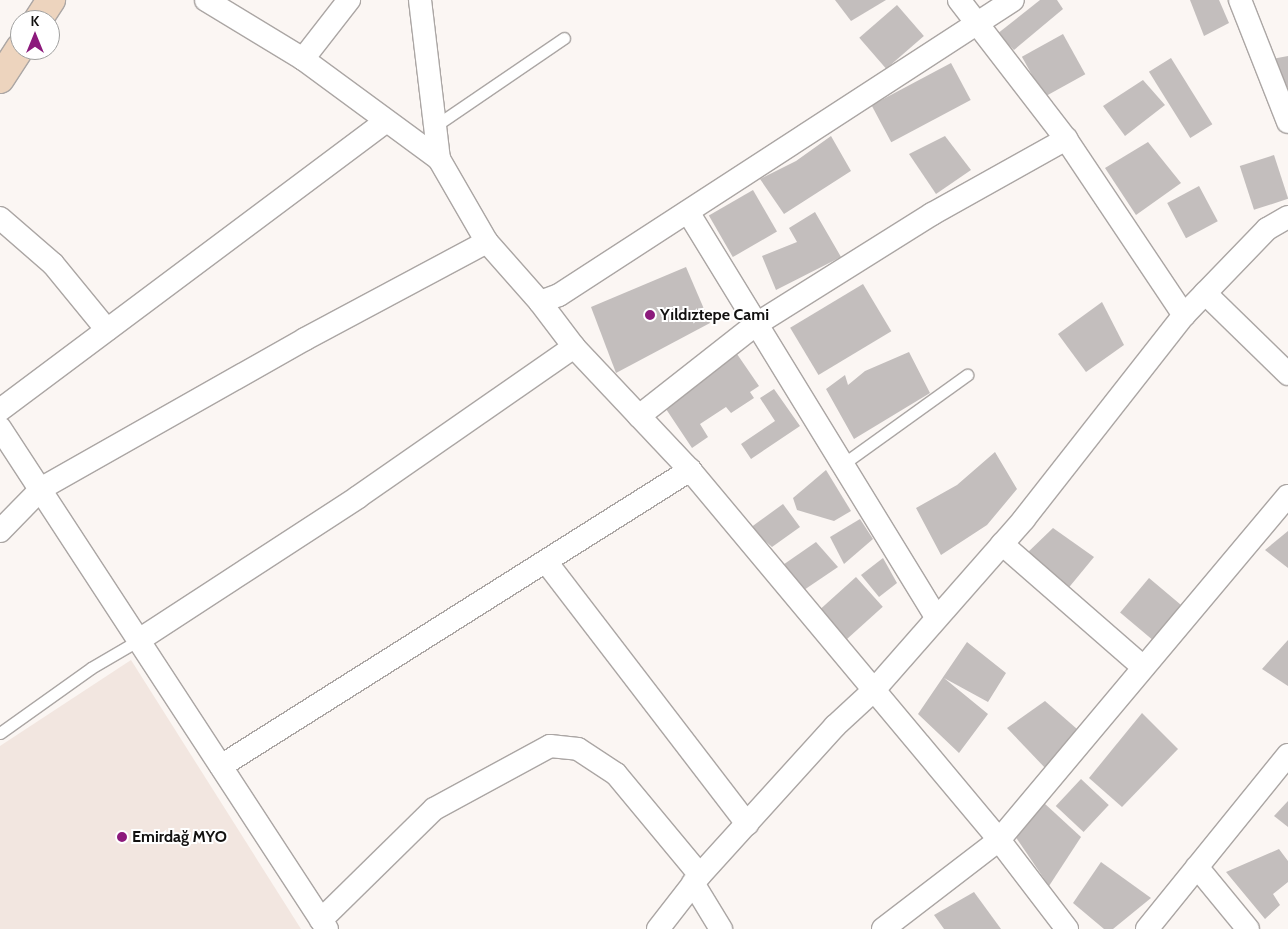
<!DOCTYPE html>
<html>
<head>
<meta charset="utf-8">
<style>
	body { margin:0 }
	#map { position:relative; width:1288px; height:929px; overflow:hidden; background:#fbf6f3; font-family:Cabin,sans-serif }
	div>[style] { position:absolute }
	.built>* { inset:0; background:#f2e6e0 }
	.building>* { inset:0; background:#c3bebd; transform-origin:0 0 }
	.roads { filter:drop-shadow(1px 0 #aba6a4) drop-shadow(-1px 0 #aba6a4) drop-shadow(0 1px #aba6a4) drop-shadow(0 -1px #aba6a4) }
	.service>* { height:11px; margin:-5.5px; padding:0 5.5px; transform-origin:5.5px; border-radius:5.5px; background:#fff }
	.minor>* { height:22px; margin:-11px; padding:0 11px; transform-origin:11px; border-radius:11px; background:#fff }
	.secondary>* { height:28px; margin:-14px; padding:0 14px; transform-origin:14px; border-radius:14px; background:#edd4be }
	.dots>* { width:14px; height:14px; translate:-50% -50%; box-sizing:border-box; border:2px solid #fff; border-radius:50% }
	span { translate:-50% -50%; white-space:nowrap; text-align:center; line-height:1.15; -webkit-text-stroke:4px #fff; paint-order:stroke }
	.poi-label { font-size:16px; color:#121110; font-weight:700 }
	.left { translate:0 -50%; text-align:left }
	.north { position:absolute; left:10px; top:10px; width:50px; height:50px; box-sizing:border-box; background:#fff; border:1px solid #a0a09f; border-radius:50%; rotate:0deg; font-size:14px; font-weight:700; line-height:20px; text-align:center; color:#121110 }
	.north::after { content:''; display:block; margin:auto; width:18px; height:22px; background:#8c1a7c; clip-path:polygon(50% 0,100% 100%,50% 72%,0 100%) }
</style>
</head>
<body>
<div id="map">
	<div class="built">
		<i style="clip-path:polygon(131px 660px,301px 929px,0 929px,0 746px)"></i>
	</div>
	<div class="building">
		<i style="clip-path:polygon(835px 0,886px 0,851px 21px)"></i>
		<i style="clip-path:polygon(1040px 0,1057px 0,1063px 9px,1014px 50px,997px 34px)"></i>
		<i style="clip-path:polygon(1190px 0,1219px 0,1229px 23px,1204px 36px)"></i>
		<i style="left:897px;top:5px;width:41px;height:50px;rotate:49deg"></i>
		<i style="left:1063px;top:34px;width:46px;height:47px;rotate:61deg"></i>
		<i style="clip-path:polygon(1288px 56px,1288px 87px,1285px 88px,1272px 59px)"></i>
		<i style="left:1171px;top:58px;width:78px;height:26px;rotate:58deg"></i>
		<i style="left:951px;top:63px;width:42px;height:90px;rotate:62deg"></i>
		<i style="clip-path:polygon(1143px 80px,1165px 105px,1125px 136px,1103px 106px)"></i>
		<i style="clip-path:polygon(831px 136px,851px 171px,784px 214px,760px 179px,796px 161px)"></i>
		<i style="clip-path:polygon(945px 136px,971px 170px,936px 194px,909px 154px)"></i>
		<i style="clip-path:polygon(1148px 142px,1181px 183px,1136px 215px,1105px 168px)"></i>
		<i style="left:1274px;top:155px;width:46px;height:36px;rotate:72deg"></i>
		<i style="left:1199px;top:186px;width:40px;height:36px;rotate:62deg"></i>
		<i style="left:753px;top:190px;width:48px;height:51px;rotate:60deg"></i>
		<i style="clip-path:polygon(815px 212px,841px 257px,776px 290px,762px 256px,797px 242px,789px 228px)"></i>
		<i style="clip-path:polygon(686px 267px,710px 323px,616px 373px,591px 307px)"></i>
		<i style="left:863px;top:284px;width:55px;height:85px;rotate:59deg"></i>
		<i style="clip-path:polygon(1102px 302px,1124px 345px,1086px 372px,1058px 334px)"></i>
		<i style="clip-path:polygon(909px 352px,930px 393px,854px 439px,826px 389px,845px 375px,848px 385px,865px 371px)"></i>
		<i style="clip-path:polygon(737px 354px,759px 386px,750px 392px,754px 398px,731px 413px,726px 407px,700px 424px,708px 437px,692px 448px,662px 403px)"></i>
		<i style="clip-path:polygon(774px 389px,800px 426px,751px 459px,741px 444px,775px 421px,760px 398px)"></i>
		<i style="clip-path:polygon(995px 452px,1017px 489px,987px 525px,941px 555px,916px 508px,957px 485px)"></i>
		<i style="clip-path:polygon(826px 470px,851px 511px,834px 521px,797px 510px,793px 498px)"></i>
		<i style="clip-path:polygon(783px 504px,800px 527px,772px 547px,750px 528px)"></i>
		<i style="clip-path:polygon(860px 519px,873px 539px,844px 564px,830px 537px)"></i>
		<i style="clip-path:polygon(1053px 528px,1094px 557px,1066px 591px,1025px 555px)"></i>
		<i style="clip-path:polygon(1288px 531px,1288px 568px,1265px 550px)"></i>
		<i style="clip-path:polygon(816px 542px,838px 567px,801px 592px,780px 567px)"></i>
		<i style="clip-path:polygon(883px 558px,897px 583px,879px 597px,861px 575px)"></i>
		<i style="left:856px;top:577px;width:40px;height:50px;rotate:48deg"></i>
		<i style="left:1149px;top:578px;width:45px;height:45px;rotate:40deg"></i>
		<i style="clip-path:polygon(1288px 640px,1288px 686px,1262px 669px)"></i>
		<i style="clip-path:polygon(967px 642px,1006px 673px,988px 702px,944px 678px,988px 714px,959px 753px,918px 714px)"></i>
		<i style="clip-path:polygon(1045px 701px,1077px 729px,1047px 770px,1007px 728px)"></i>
		<i style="clip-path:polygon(1142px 713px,1178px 749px,1122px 807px,1089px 778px)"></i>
		<i style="left:1081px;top:779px;width:38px;height:37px;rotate:43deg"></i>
		<i style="clip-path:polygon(1288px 801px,1288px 827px,1274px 816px)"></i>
		<i style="clip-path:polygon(1044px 803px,1081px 837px,1049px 886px,1015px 836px)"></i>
		<i style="clip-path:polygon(1279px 849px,1288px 861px,1288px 882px,1273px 894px,1280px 905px,1265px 919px,1226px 872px)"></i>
		<i style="clip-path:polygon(1101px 862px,1151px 898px,1113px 929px,1104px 929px,1073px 903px)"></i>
		<i style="clip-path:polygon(974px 892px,1001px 929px,944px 929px,934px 915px)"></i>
	</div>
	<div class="roads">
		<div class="service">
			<i style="left:435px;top:126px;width:156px;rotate:-34.3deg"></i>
			<i style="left:843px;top:464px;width:153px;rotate:-35.7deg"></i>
			<i style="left:0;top:733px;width:112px;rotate:-35.5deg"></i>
			<i style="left:91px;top:668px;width:56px;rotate:-30.3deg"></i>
		</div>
		<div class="minor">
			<i style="left:206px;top:0;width:114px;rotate:31.3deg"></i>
			<i style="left:303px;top:59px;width:169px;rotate:36.3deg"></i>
			<i style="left:439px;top:159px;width:96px;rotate:60deg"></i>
			<i style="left:487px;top:242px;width:80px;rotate:48.5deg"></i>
			<i style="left:540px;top:302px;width:56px;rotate:52.9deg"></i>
			<i style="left:574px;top:347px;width:169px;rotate:46.7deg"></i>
			<i style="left:690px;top:470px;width:482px;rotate:50.1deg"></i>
			<i style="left:999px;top:840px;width:112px;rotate:52.6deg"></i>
			<i style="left:420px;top:0;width:160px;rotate:83.2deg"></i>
			<i style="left:959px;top:0;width:175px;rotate:52.4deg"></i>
			<i style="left:1066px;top:139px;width:212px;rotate:56.2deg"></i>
			<i style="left:1240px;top:0;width:131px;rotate:68.5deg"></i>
			<i style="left:303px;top:59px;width:75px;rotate:-52.1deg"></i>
			<i style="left:688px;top:212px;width:474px;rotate:58.5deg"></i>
			<i style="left:0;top:218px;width:70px;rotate:41deg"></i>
			<i style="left:53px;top:264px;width:85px;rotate:50.7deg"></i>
			<i style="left:1205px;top:293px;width:116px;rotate:44.3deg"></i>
			<i style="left:540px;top:302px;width:20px;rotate:-20deg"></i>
			<i style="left:559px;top:295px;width:541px;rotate:-33.01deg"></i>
			<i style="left:0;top:410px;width:481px;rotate:-36.8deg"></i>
			<i style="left:639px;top:416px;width:147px;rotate:-38.1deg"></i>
			<i style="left:755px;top:325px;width:209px;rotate:-32.1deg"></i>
			<i style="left:932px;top:214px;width:154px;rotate:-29.2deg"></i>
			<i style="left:0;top:428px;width:598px;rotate:56.87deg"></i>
			<i style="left:0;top:531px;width:60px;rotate:-45.7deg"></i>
			<i style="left:42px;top:488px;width:302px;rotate:-29.5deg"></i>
			<i style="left:305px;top:339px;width:206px;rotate:-28.1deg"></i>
			<i style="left:1002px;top:544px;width:187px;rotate:41.1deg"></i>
			<i style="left:547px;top:563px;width:329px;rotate:52.5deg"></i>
			<i style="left:139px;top:640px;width:262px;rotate:-33.1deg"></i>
			<i style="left:358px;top:497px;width:263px;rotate:-34.8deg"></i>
			<i style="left:221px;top:766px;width:555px;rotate:-32.26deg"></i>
			<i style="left:1197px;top:867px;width:80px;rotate:50.6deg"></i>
			<i style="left:693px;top:883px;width:54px;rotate:58.7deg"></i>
			<i style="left:321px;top:920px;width:158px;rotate:-44.5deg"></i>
			<i style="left:434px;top:809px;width:132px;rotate:-28.5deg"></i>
			<i style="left:550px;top:746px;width:28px;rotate:6deg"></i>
			<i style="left:578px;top:749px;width:45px;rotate:33.3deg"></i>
			<i style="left:616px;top:774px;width:131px;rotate:50.3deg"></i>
			<i style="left:658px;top:929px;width:68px;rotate:-52.1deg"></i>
			<i style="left:700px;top:875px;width:201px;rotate:-47.8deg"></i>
			<i style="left:835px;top:726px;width:53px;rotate:-42.7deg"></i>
			<i style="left:874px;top:690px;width:227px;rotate:-48.7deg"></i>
			<i style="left:1024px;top:519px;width:259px;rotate:-51.9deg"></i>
			<i style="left:1184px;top:315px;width:120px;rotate:-46deg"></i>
			<i style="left:1267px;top:229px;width:24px;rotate:-30deg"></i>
			<i style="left:883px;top:929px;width:146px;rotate:-37.5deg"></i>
			<i style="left:999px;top:840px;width:449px;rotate:-50deg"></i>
			<i style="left:1147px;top:929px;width:224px;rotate:-51deg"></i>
		</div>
		<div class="secondary">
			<i style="left:38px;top:20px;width:24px;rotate:-57deg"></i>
			<i style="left:0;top:79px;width:37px;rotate:-57deg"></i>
		</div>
	</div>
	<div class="dots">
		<i style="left:650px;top:315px;background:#8c1a7c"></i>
		<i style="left:122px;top:837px;background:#8c1a7c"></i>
	</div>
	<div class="poi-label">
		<span class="left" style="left:660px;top:315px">Yıldıztepe Cami</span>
		<span class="left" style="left:132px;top:837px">Emirdağ MYO</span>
	</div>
	<div class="north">K</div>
</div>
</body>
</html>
